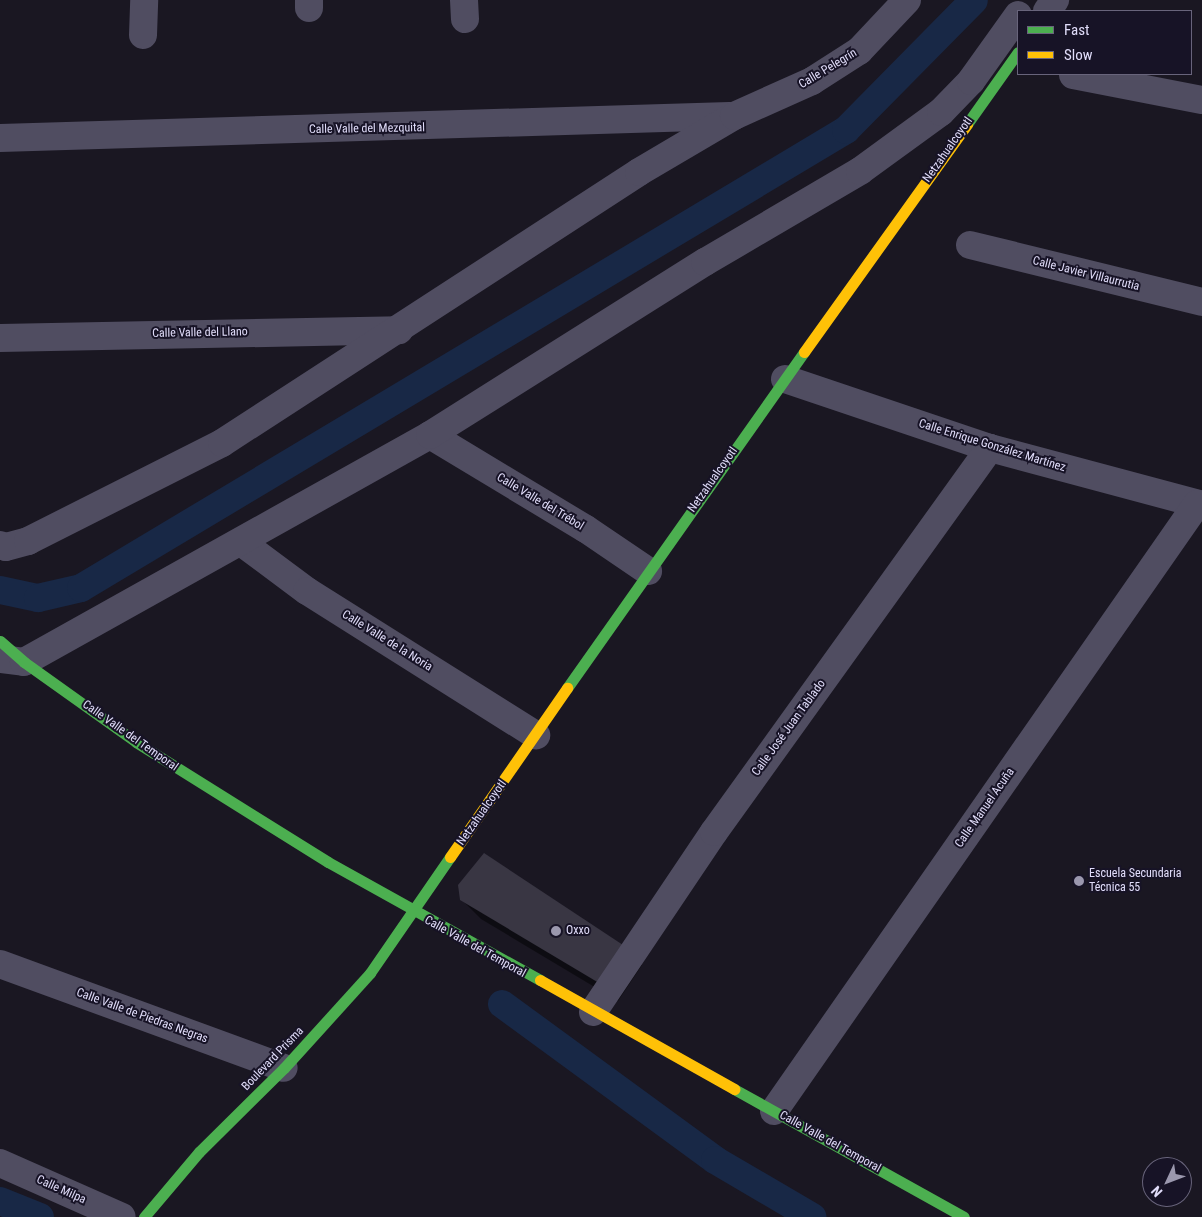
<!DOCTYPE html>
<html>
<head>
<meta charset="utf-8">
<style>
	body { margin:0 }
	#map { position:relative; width:1202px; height:1217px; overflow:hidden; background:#1a1722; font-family:"Roboto Condensed",sans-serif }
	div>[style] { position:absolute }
	.shadow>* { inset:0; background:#0007 }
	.canal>* { height:28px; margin:-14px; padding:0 14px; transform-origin:14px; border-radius:14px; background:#182846 }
	.building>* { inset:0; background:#393643 }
	.street>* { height:28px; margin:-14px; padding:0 14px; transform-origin:14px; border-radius:14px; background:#504d61 }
	.fast>* { height:11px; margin:-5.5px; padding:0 5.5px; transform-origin:5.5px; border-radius:5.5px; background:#4caf50 }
	.slow>* { height:11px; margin:-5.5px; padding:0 5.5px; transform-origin:5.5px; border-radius:5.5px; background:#ffc107 }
	.dots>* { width:14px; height:14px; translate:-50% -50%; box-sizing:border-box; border:2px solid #171326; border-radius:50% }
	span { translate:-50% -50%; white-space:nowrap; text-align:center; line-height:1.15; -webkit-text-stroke:4px #171326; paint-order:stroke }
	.street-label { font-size:12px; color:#e1ddfa }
	.poi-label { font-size:12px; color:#e1ddfa }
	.left { translate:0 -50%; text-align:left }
	.legend { position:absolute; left:1017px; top:10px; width:175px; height:65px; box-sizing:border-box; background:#171326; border:1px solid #68647b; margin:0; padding:6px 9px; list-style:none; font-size:15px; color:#e1ddfa }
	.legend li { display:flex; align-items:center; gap:10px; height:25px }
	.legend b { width:25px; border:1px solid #68647b }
	.north { position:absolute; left:1142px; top:1157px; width:50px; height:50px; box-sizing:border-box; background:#171326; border:1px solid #68647b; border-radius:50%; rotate:227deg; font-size:14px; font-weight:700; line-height:20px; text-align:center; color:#e1ddfa }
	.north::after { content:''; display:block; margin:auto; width:18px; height:22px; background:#9b98ae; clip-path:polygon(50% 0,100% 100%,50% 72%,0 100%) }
</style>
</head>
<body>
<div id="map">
	<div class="shadow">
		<i style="clip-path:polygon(461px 899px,623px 946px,642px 965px,618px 1001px,481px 919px)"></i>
	</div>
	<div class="canal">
		<i style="left:0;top:590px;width:39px;rotate:12deg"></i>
		<i style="left:38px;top:598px;width:44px;rotate:-13.1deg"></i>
		<i style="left:81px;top:588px;width:892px;rotate:-30.91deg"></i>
		<i style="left:846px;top:130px;width:182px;rotate:-45.4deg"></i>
		<i style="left:502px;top:1004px;width:264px;rotate:36.2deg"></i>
		<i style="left:715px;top:1160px;width:113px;rotate:30.4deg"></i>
		<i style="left:0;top:1201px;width:43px;rotate:21.8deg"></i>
	</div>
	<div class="building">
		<i style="clip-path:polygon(484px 853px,623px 945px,599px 983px,460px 900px,458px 885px)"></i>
	</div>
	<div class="street">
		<i style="left:309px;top:0;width:8px;rotate:90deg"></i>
		<i style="left:464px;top:0;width:19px;rotate:87deg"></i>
		<i style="left:1047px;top:11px;width:14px;rotate:-54deg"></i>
		<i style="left:143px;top:35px;width:35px;rotate:-88deg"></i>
		<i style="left:1073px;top:75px;width:131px;rotate:11deg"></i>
		<i style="left:0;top:138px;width:730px;rotate:-1.73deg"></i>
		<i style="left:970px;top:245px;width:239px;rotate:13.8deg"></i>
		<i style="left:0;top:338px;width:399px;rotate:-1.1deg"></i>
		<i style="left:785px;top:379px;width:216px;rotate:18.6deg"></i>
		<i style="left:990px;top:448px;width:220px;rotate:15deg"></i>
		<i style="left:430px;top:435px;width:182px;rotate:31.1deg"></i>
		<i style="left:586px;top:529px;width:75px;rotate:34.1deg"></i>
		<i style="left:241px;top:542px;width:82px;rotate:36.6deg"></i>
		<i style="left:307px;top:591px;width:271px;rotate:32.2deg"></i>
		<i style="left:0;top:545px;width:6px;rotate:18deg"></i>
		<i style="left:6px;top:547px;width:23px;rotate:-15deg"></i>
		<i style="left:28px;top:541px;width:217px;rotate:-26.8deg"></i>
		<i style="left:222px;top:443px;width:497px;rotate:-33deg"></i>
		<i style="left:639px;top:172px;width:110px;rotate:-30.5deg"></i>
		<i style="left:734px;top:116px;width:85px;rotate:-24.2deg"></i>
		<i style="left:812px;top:81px;width:56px;rotate:-32.6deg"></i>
		<i style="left:859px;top:51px;width:70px;rotate:-46.7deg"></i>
		<i style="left:1px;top:659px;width:23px;rotate:7deg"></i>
		<i style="left:24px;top:662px;width:465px;rotate:-29.2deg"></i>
		<i style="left:430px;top:435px;width:325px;rotate:-32.2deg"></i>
		<i style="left:705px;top:262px;width:180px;rotate:-30.4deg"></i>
		<i style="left:860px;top:171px;width:100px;rotate:-36.1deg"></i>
		<i style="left:941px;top:112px;width:43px;rotate:-45.9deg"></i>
		<i style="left:971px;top:81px;width:81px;rotate:-54.5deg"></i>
		<i style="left:0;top:964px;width:302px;rotate:20.1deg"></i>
		<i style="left:593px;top:1012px;width:217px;rotate:-56.1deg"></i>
		<i style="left:714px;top:832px;width:473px;rotate:-54.3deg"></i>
		<i style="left:774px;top:1111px;width:740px;rotate:-55.13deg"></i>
		<i style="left:0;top:1163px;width:133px;rotate:23.9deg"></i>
	</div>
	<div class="fast">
		<i style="left:967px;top:124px;width:88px;rotate:-54.7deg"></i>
		<i style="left:0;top:641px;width:32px;rotate:41deg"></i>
		<i style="left:24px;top:662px;width:138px;rotate:35.5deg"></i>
		<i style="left:136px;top:742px;width:226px;rotate:32deg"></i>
		<i style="left:328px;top:862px;width:243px;rotate:29.1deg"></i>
		<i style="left:567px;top:688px;width:411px;rotate:-54.8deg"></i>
		<i style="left:734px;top:1089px;width:263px;rotate:29.1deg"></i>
		<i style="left:144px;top:1217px;width:85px;rotate:-49.8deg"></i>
		<i style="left:199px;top:1152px;width:120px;rotate:-44.7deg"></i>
		<i style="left:284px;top:1068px;width:128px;rotate:-47.8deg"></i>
		<i style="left:370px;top:973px;width:141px;rotate:-55.4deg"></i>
	</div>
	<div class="slow">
		<i style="left:804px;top:352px;width:280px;rotate:-54.4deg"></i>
		<i style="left:450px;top:857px;width:206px;rotate:-55.3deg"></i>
		<i style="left:540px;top:980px;width:223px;rotate:29.3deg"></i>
	</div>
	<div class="dots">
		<i style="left:1079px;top:881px;background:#9b98ae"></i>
		<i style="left:556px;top:931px;background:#9b98ae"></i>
	</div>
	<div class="street-label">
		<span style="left:828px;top:69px;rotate:-31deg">Calle Pelegrín</span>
		<span style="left:367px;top:129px;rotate:-1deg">Calle Valle del Mezquital</span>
		<span style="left:948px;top:150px;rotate:-55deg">Netzahualcoyotl</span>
		<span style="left:1086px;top:274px;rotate:14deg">Calle Javier Villaurrutia</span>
		<span style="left:200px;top:333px;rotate:-1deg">Calle Valle del Llano</span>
		<span style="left:992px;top:446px;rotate:17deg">Calle Enrique González Martínez</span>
		<span style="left:713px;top:480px;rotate:-55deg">Netzahualcoyotl</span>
		<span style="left:540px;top:502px;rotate:31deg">Calle Valle del Trébol</span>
		<span style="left:387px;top:641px;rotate:32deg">Calle Valle de la Noria</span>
		<span style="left:789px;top:728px;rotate:-54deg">Calle José Juan Tablado</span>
		<span style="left:130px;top:736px;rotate:35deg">Calle Valle del Temporal</span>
		<span style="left:985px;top:808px;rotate:-55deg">Calle Manuel Acuña</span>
		<span style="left:482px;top:813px;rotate:-55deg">Netzahualcoyotl</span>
		<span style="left:475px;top:947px;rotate:29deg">Calle Valle del Temporal</span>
		<span style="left:142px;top:1016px;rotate:20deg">Calle Valle de Piedras Negras</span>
		<span style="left:273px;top:1059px;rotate:-46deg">Boulevard Prisma</span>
		<span style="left:830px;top:1142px;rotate:29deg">Calle Valle del Temporal</span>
		<span style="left:61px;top:1190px;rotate:24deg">Calle Milpa</span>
	</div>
	<div class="poi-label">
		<span class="left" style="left:1089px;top:881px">Escuela Secundaria<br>Técnica 55</span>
		<span class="left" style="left:566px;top:931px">Oxxo</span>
	</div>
	<ul class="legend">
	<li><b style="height:6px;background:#4caf50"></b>Fast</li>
	<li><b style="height:6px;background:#ffc107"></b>Slow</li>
	</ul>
	<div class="north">N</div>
</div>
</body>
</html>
